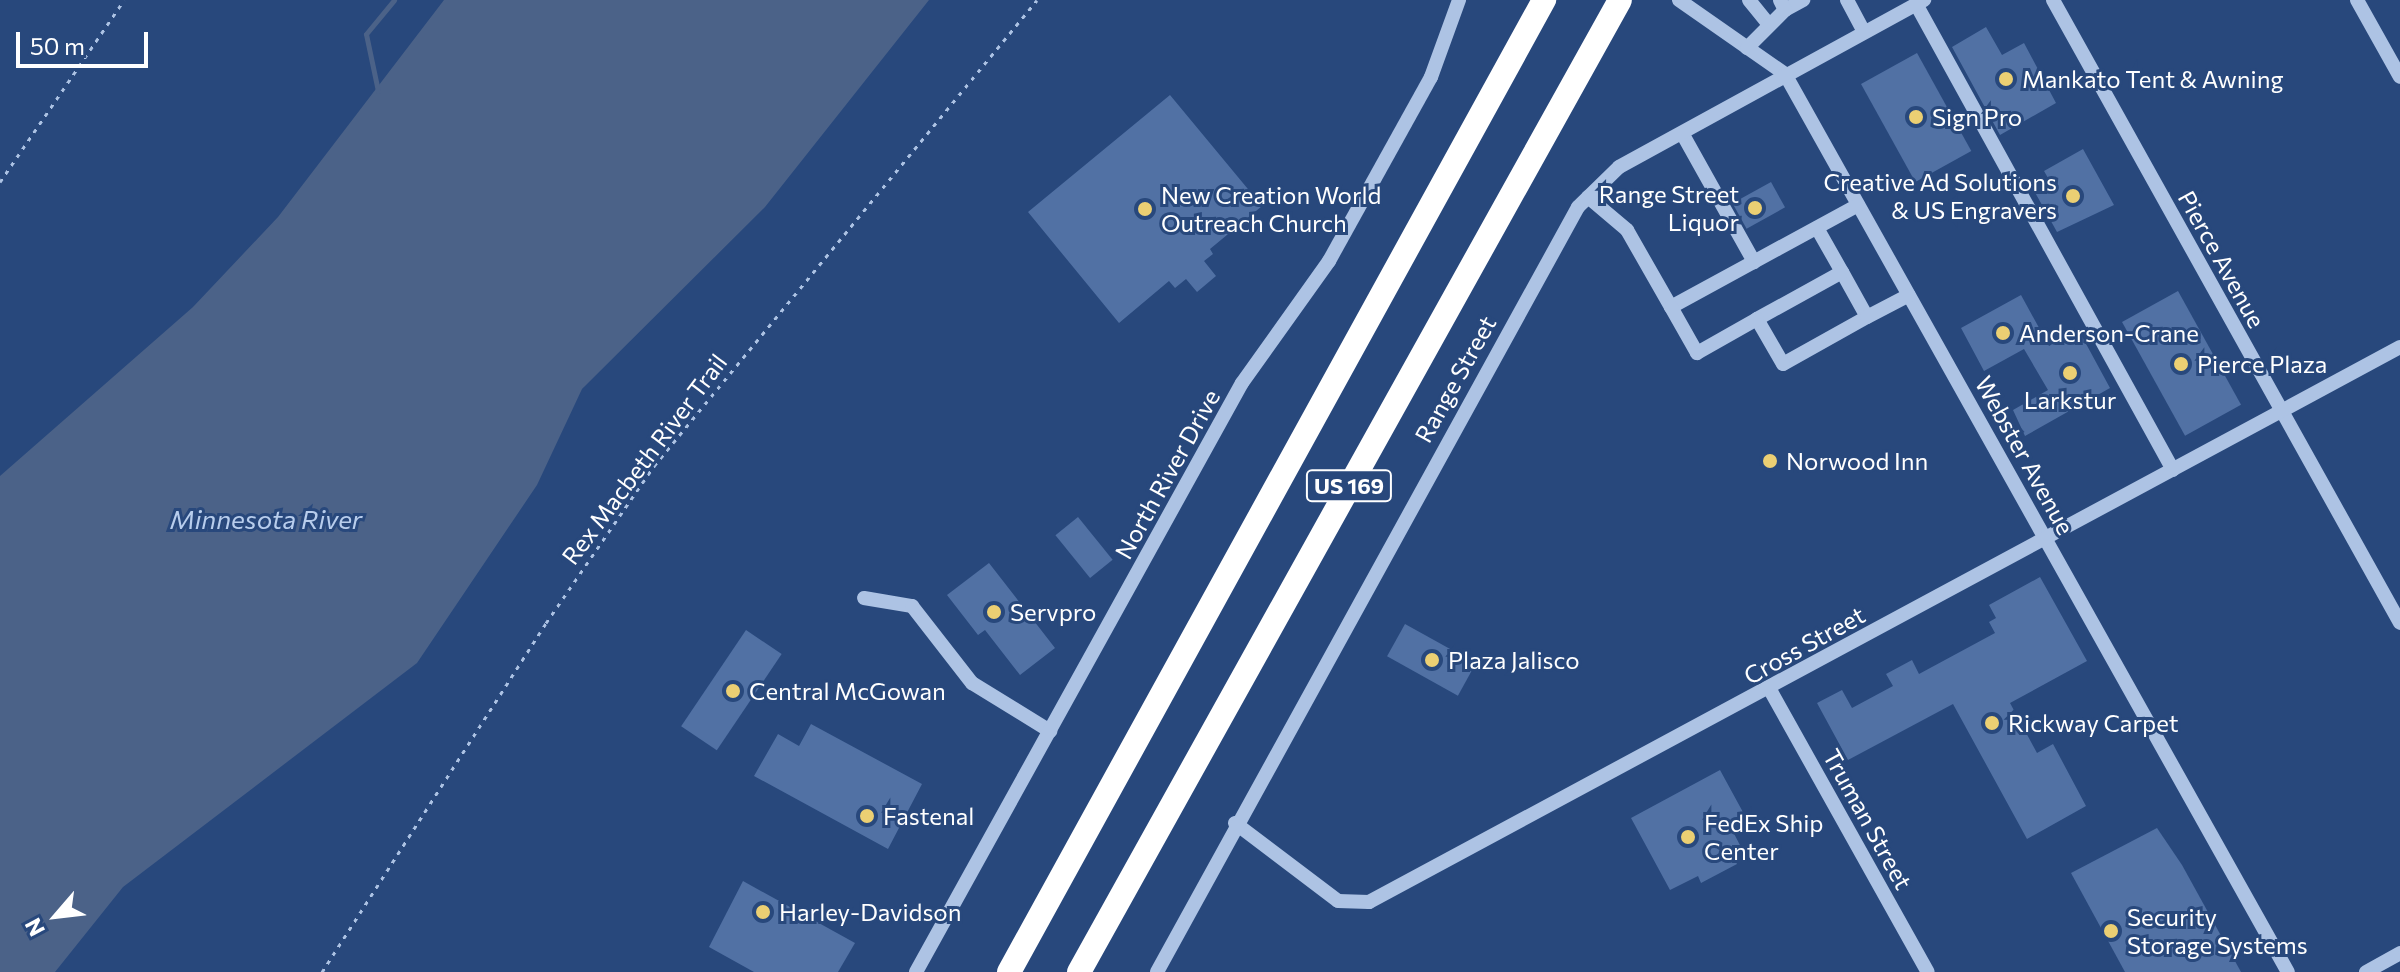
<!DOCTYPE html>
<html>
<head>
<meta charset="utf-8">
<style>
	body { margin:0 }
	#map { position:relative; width:2400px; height:972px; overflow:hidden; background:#28487c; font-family:Commissioner,sans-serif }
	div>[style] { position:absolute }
	.water>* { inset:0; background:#4b6288 }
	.stream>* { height:5px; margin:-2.5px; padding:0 2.5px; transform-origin:2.5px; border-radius:2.5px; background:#4b6288 }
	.building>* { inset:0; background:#5171a4; transform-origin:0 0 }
	.path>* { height:3px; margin-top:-1.5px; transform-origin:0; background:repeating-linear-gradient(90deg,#adc3e4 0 4px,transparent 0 10px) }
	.minor>* { height:14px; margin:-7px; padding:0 7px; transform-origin:7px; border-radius:7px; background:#adc3e4 }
	.highway>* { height:24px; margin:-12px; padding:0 12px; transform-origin:12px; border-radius:12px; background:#fff }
	.dots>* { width:22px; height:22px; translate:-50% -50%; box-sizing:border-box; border:4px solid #28487c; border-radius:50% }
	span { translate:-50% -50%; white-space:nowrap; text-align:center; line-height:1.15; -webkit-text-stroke:6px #28487c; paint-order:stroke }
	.shield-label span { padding:2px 6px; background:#28487c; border:2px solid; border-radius:6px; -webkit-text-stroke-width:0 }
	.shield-label { font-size:22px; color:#fff; font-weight:700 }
	.poi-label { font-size:24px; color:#fff }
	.left { translate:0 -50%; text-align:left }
	.right { translate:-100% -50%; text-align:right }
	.street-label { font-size:24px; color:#fff }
	.water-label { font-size:26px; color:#b8cdec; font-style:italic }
	.north { position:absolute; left:16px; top:876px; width:80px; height:80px; -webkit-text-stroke:6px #28487c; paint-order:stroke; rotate:242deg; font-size:22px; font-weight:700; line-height:32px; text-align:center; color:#fff }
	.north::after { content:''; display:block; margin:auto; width:28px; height:36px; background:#fff; clip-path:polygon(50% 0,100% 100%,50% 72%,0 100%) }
	.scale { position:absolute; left:16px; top:32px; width:132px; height:36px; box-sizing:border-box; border:4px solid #fff; border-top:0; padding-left:10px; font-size:24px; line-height:28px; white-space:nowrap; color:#fff; -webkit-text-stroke:6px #28487c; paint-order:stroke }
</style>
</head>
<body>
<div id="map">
	<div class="water">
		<i style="clip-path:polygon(444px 0,929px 0,765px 207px,582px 389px,537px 485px,417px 663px,123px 887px,55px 972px,0 972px,0 476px,193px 307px,278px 217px)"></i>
	</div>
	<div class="stream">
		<i style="left:378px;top:91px;width:58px;rotate:-101.9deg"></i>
		<i style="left:366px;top:34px;width:44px;rotate:-50.5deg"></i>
	</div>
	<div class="building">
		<i style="clip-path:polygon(1986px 27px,2002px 55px,2024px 43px,2056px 103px,2000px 135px,1952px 47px)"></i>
		<i style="left:1917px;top:53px;width:112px;height:64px;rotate:61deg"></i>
		<i style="clip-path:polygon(1170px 95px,1262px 206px,1210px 249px,1213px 254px,1204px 261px,1216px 276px,1197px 292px,1186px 279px,1175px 288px,1169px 281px,1119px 323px,1028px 212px)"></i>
		<i style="clip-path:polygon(2083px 149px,2114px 205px,2057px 232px,2032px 187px,2048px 178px,2044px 171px)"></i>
		<i style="left:1771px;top:182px;width:29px;height:44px;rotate:61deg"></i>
		<i style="left:2178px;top:291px;width:130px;height:64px;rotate:61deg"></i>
		<i style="clip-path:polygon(2021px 295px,2049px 346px,2078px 329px,2110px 388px,2025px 436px,2013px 410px,2048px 390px,2024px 349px,1984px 371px,1961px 328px)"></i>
		<i style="left:1078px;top:517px;width:55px;height:29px;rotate:51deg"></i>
		<i style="clip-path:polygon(989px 563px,1055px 648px,1020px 675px,985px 630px,978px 635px,947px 595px)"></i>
		<i style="clip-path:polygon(2040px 577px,2087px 661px,2010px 703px,2037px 753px,2053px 744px,2086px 806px,2027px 839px,1953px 704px,1848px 760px,1817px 703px,1842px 690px,1852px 708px,1893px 686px,1886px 674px,1912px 660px,1919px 674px,1995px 633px,1989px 622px,1996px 618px,1989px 605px)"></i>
		<i style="left:1405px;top:624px;width:81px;height:37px;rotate:29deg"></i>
		<i style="left:746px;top:630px;width:43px;height:116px;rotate:34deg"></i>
		<i style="clip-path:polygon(811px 724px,922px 784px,888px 849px,754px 776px,778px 734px,799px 746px)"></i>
		<i style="clip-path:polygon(1720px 770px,1744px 814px,1728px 822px,1743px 851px,1733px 857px,1737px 864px,1701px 883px,1698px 876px,1670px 890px,1631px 818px)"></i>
		<i style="clip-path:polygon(2157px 828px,2182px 865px,2241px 972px,2125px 972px,2071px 873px)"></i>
		<i style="clip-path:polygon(743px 881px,855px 943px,838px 972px,754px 972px,709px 947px)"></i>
	</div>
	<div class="path">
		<i style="left:0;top:182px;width:220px;rotate:-55.7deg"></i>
		<i style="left:322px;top:972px;width:415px;rotate:-57.3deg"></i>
		<i style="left:546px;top:623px;width:191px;rotate:-55.5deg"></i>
		<i style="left:654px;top:466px;width:603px;rotate:-50.58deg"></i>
	</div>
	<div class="minor">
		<i style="left:1679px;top:0;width:129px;rotate:34.9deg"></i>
		<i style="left:1785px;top:74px;width:1029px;rotate:60.75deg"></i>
		<i style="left:1749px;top:0;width:32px;rotate:51deg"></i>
		<i style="left:1847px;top:0;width:36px;rotate:62deg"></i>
		<i style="left:2053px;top:0;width:713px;rotate:60.88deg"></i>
		<i style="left:2357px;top:0;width:88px;rotate:60.8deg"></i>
		<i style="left:1916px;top:4px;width:532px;rotate:61.12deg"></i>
		<i style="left:1785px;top:10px;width:21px;rotate:-29deg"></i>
		<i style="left:1747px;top:48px;width:54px;rotate:-45deg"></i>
		<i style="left:1785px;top:10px;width:11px;rotate:-117deg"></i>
		<i style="left:1682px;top:133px;width:148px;rotate:60.8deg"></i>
		<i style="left:1588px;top:197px;width:51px;rotate:40.2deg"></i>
		<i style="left:1627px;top:230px;width:89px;rotate:60.3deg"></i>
		<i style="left:1671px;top:307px;width:213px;rotate:-28.6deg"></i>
		<i style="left:1817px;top:228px;width:51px;rotate:60.4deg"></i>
		<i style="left:1842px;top:272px;width:51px;rotate:60.9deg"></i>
		<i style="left:1867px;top:317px;width:96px;rotate:150.8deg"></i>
		<i style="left:1783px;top:364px;width:52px;rotate:-120deg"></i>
		<i style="left:1757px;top:319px;width:97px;rotate:-28.9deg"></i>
		<i style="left:1671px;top:307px;width:53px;rotate:60.5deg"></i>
		<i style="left:1697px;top:353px;width:69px;rotate:-29.5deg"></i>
		<i style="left:1867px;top:317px;width:47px;rotate:-27.6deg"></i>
		<i style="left:864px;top:598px;width:49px;rotate:9.5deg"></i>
		<i style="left:912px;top:606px;width:98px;rotate:52.1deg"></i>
		<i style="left:972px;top:683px;width:92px;rotate:31.6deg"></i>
		<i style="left:1769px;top:688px;width:325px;rotate:60.8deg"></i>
		<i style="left:1235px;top:823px;width:129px;rotate:37.1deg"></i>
		<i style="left:1338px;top:901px;width:31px;rotate:2deg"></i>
		<i style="left:1369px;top:902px;width:1171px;rotate:-28.29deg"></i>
		<i style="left:916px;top:972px;width:673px;rotate:-61.04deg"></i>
		<i style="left:1242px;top:383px;width:150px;rotate:-54.5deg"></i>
		<i style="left:1329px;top:261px;width:210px;rotate:-61deg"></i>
		<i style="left:1431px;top:77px;width:82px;rotate:-70deg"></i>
		<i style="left:1157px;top:972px;width:873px;rotate:-61.17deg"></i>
		<i style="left:1578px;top:207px;width:57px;rotate:-44.3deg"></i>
		<i style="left:1619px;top:167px;width:348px;rotate:-28.7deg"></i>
		<i style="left:2366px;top:972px;width:39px;rotate:-29deg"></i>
	</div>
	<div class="highway">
		<i style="left:1009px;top:972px;width:1110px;rotate:-61.17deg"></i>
		<i style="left:1079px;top:972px;width:1112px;rotate:-60.9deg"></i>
	</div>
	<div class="dots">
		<i style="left:2006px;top:79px;background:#ebcf73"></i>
		<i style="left:1916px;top:117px;background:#ebcf73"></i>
		<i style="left:2073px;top:196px;background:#ebcf73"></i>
		<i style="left:1755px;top:208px;background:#ebcf73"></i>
		<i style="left:1145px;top:209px;background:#ebcf73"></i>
		<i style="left:2003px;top:333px;background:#ebcf73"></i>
		<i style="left:2181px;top:364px;background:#ebcf73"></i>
		<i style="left:2070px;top:373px;background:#ebcf73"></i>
		<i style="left:1770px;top:461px;background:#ebcf73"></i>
		<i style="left:994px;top:612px;background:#ebcf73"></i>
		<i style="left:1432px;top:660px;background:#ebcf73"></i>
		<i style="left:733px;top:691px;background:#ebcf73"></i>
		<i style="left:1992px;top:723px;background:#ebcf73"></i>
		<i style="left:867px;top:816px;background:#ebcf73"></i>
		<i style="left:1688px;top:837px;background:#ebcf73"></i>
		<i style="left:763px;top:912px;background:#ebcf73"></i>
		<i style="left:2111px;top:931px;background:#ebcf73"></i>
	</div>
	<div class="shield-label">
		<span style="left:1349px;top:486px">US 169</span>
	</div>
	<div class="poi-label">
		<span class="left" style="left:2022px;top:79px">Mankato Tent &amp; Awning</span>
		<span class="left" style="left:1932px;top:117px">Sign Pro</span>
		<span class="right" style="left:2057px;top:196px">Creative Ad Solutions<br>&amp; US Engravers</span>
		<span class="right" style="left:1739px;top:208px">Range Street<br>Liquor</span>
		<span class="left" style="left:1161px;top:209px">New Creation World<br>Outreach Church</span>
		<span class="left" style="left:2019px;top:333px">Anderson-Crane</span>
		<span class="left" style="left:2197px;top:364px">Pierce Plaza</span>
		<span style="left:2070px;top:400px">Larkstur</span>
		<span class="left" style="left:1786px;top:461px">Norwood Inn</span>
		<span class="left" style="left:1010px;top:612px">Servpro</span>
		<span class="left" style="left:1448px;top:660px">Plaza Jalisco</span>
		<span class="left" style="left:749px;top:691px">Central McGowan</span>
		<span class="left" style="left:2008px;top:723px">Rickway Carpet</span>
		<span class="left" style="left:883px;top:816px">Fastenal</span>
		<span class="left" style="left:1704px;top:837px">FedEx Ship<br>Center</span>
		<span class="left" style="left:779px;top:912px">Harley-Davidson</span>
		<span class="left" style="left:2127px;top:931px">Security<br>Storage Systems</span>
	</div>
	<div class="street-label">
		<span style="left:2222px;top:259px;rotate:61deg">Pierce Avenue</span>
		<span style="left:1455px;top:379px;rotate:-61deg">Range Street</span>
		<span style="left:2025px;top:455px;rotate:61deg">Webster Avenue</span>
		<span style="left:644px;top:459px;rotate:-53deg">Rex Macbeth River Trail</span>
		<span style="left:1167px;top:474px;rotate:-61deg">North River Drive</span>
		<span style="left:1804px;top:645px;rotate:-29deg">Cross Street</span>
		<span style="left:1868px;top:819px;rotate:61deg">Truman Street</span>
	</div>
	<div class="water-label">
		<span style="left:266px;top:519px">Minnesota River</span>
	</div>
	<div class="north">N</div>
	<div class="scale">50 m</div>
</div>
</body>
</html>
